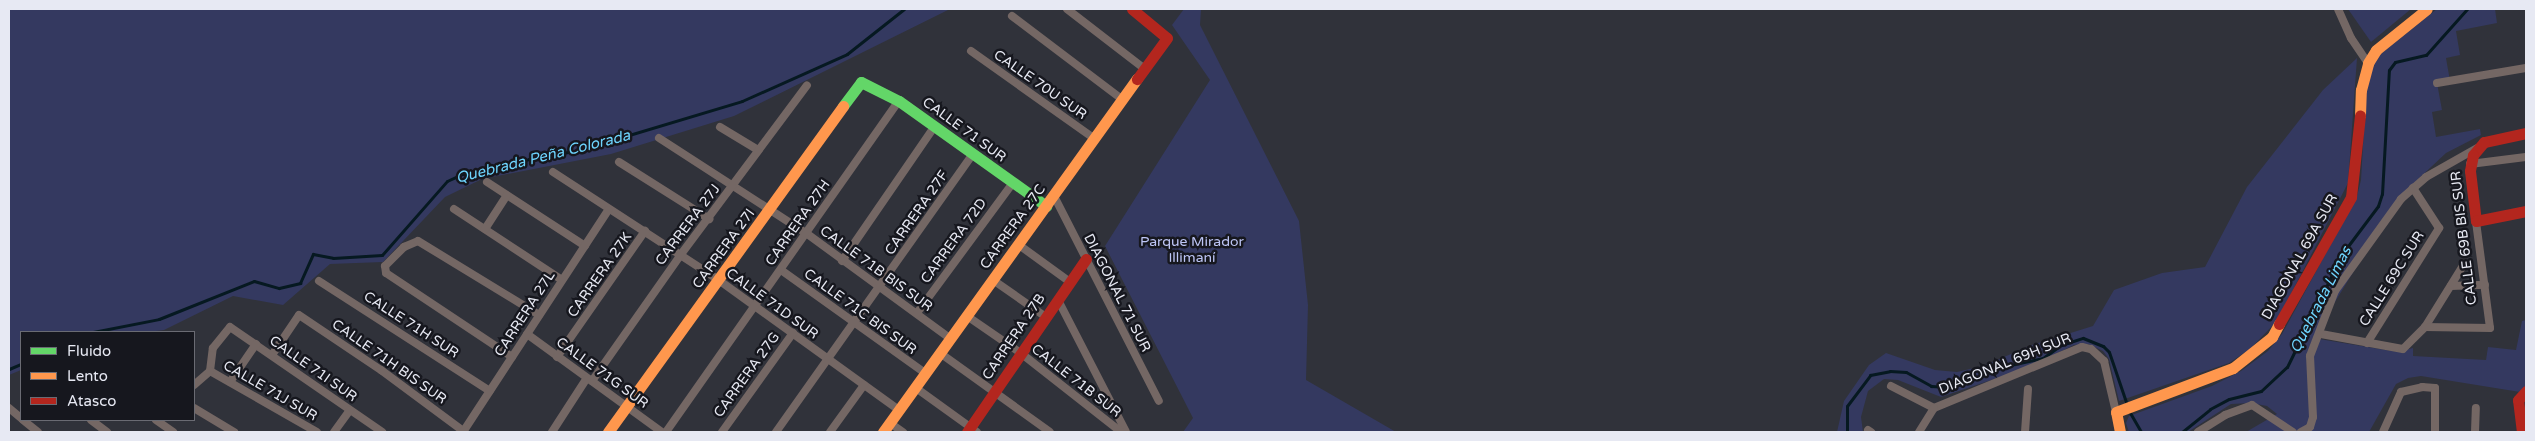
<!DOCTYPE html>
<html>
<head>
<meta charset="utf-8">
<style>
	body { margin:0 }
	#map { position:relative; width:2535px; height:441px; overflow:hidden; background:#30323a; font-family:"Varela Round",sans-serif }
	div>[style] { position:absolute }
	.green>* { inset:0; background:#343960 }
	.stream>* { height:3px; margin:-1.5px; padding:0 1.5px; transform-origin:1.5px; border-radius:1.5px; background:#061921 }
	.street>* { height:8px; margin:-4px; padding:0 4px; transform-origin:4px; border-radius:4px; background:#746764 }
	.fast>* { height:11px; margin:-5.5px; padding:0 5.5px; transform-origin:5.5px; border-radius:5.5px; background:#63d668 }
	.slow>* { height:11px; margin:-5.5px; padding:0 5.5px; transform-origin:5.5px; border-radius:5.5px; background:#ff974d }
	.jam>* { height:11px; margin:-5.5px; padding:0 5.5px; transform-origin:5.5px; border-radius:5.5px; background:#b3261e }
	span { translate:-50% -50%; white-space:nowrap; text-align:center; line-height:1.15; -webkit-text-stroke:5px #16171e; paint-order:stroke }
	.street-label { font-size:14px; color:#e7e9f3 }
	.park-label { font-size:14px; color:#bec6f6 }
	.water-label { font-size:15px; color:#6ed5fe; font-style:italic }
	.frame { position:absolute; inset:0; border:10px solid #e7e9f3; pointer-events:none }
	.legend { position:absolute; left:20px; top:331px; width:175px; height:90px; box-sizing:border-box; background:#16171e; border:1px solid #6a6b73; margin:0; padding:6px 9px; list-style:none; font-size:15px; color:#e7e9f3 }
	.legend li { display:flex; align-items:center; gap:10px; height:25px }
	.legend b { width:25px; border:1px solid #6a6b73 }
</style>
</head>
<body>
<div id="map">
	<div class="green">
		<i style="clip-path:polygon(9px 9px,950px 9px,734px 116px,611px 154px,482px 179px,445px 197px,383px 262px,330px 264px,283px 305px,233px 296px,164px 330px,148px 332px,21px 332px,21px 370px,9px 375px)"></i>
		<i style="clip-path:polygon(1184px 9px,1201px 9px,1200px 25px,1299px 221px,1308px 305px,1306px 380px,1396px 432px,1183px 432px,1193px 418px,1105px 246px,1210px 80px,1172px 25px)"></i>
		<i style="clip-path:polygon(2348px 9px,2411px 9px,2371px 42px)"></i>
		<i style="clip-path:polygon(2437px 9px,2495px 9px,2497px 23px,2456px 31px,2460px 55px,2446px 58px,2450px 81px,2437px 83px,2442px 110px,2432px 112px,2436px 137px,2480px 129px,2481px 135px,2446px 153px,2399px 197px,2313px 338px,2398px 352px,2413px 348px,2413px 356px,2486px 360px,2488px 347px,2516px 350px,2522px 321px,2526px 320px,2526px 385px,2520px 392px,2421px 376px,2408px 378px,2396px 384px,2369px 432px,2246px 432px,2277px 414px,2267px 406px,2251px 403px,2231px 404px,2188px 432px,2129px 432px,2126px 423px,2129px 416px,2212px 386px,2241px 371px,2268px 351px,2282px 334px,2357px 196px,2361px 180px,2367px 74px,2378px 56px)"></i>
		<i style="clip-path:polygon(2357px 58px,2348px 183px,2277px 321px,2250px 349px,2229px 363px,2119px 401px,2109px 359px,2103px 351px,2088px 344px,2074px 345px,2027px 368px,1941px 397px,1898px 380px,1884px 379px,1868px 391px,1861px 417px,1863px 432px,1837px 432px,1844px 401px,1869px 365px,1886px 353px,1935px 370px,1957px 372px,1983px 366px,2032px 345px,2093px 326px,2114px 290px,2162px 273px,2205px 267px,2247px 187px,2323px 90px)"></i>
	</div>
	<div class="stream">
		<i style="left:93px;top:332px;width:67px;rotate:-11.1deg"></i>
		<i style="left:159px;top:319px;width:102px;rotate:-21.8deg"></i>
		<i style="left:254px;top:281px;width:26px;rotate:16deg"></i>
		<i style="left:279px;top:288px;width:22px;rotate:-13deg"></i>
		<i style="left:300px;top:283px;width:32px;rotate:-66deg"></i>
		<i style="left:313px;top:254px;width:20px;rotate:11deg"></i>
		<i style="left:333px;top:258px;width:49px;rotate:-3.5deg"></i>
		<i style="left:382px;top:255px;width:98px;rotate:-48.7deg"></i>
		<i style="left:447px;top:181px;width:17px;rotate:-25deg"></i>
		<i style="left:462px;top:174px;width:15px;rotate:4deg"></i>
		<i style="left:477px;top:175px;width:54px;rotate:-17.1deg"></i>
		<i style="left:529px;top:159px;width:51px;rotate:-10.2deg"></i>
		<i style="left:579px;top:150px;width:170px;rotate:-16.7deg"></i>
		<i style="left:742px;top:101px;width:115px;rotate:-24.1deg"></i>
		<i style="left:847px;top:54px;width:73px;rotate:-38.3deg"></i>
		<i style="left:9px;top:369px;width:13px;rotate:-23deg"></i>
		<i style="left:2129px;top:411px;width:24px;rotate:60deg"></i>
		<i style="left:1847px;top:432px;width:26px;rotate:-90deg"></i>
		<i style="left:1847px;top:406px;width:39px;rotate:-53deg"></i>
		<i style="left:1870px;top:375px;width:20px;rotate:-11deg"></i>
		<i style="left:1890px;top:371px;width:16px;rotate:4deg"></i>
		<i style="left:1906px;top:372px;width:29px;rotate:29deg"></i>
		<i style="left:1931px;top:386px;width:22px;rotate:3deg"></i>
		<i style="left:1953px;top:387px;width:52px;rotate:-22.6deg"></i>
		<i style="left:2001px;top:367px;width:43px;rotate:-12.1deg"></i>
		<i style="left:2043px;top:358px;width:22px;rotate:-36deg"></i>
		<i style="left:2061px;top:345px;width:23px;rotate:-18deg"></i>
		<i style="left:2083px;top:338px;width:22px;rotate:22deg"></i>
		<i style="left:2103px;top:346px;width:8px;rotate:45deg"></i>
		<i style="left:2109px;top:352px;width:56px;rotate:71.2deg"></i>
		<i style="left:2182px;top:432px;width:36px;rotate:-39deg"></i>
		<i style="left:2210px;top:409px;width:21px;rotate:-28deg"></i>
		<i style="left:2229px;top:399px;width:33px;rotate:-14deg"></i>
		<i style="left:2261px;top:391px;width:35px;rotate:-43deg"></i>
		<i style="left:2287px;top:367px;width:126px;rotate:-64deg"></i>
		<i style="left:2342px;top:254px;width:60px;rotate:-53.1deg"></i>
		<i style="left:2378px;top:206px;width:13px;rotate:-72deg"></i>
		<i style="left:2382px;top:194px;width:124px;rotate:-86.8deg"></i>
		<i style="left:2389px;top:70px;width:10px;rotate:-53deg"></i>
		<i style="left:2395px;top:62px;width:32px;rotate:-13deg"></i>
		<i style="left:2426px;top:55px;width:62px;rotate:-48.3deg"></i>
	</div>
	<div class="street">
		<i style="left:1067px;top:9px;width:98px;rotate:37.6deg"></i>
		<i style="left:2338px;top:9px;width:32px;rotate:66deg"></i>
		<i style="left:2351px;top:38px;width:30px;rotate:56deg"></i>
		<i style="left:1012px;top:16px;width:139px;rotate:37.1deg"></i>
		<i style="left:971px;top:51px;width:152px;rotate:35.4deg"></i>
		<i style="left:2437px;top:83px;width:90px;rotate:-9.6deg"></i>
		<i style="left:720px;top:127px;width:44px;rotate:31.2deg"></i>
		<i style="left:659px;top:138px;width:175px;rotate:32.9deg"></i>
		<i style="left:806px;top:233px;width:180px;rotate:36.2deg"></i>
		<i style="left:619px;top:162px;width:107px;rotate:32.3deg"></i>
		<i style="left:2470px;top:164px;width:56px;rotate:-7.1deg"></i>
		<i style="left:553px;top:172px;width:199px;rotate:33.1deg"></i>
		<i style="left:720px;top:281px;width:221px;rotate:35.8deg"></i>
		<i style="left:487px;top:182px;width:117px;rotate:33.1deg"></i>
		<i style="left:1054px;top:196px;width:230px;rotate:62.9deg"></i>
		<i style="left:454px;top:209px;width:129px;rotate:33.3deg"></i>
		<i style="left:485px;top:229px;width:40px;rotate:-57.1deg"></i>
		<i style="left:1019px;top:245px;width:63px;rotate:36deg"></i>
		<i style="left:842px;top:261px;width:163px;rotate:-55.5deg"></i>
		<i style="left:781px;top:270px;width:178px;rotate:35.6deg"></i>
		<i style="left:993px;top:280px;width:65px;rotate:34.9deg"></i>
		<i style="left:319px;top:281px;width:203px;rotate:32.8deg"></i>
		<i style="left:2451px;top:286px;width:34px;rotate:-2deg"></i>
		<i style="left:1058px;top:300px;width:148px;rotate:62.7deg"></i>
		<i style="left:917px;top:313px;width:160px;rotate:-53.6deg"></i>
		<i style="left:967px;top:316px;width:67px;rotate:34.6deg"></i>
		<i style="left:1022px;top:354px;width:126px;rotate:38.2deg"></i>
		<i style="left:2425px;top:327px;width:74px;rotate:-58.2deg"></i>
		<i style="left:527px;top:334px;width:167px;rotate:36deg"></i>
		<i style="left:2321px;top:334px;width:83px;rotate:10.4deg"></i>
		<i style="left:2403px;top:349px;width:31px;rotate:-45deg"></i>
		<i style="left:2425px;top:327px;width:65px;rotate:0.9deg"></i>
		<i style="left:2490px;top:328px;width:108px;rotate:-97.5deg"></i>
		<i style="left:2367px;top:343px;width:136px;rotate:-57.9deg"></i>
		<i style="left:2439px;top:228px;width:48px;rotate:-123deg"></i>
		<i style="left:940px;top:353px;width:135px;rotate:35.7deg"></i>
		<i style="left:272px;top:355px;width:48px;rotate:-56deg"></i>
		<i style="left:299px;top:315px;width:99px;rotate:33.9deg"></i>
		<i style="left:381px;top:370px;width:102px;rotate:36.6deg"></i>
		<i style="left:512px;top:357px;width:151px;rotate:-146.3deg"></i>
		<i style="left:386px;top:273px;width:7px;rotate:-98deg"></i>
		<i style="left:385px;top:266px;width:27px;rotate:-45deg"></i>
		<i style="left:404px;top:247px;width:15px;rotate:-23deg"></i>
		<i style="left:418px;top:241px;width:142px;rotate:31.4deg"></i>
		<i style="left:557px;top:357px;width:154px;rotate:-55.1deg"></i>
		<i style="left:210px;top:371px;width:23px;rotate:-83deg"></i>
		<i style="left:213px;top:348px;width:27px;rotate:-51deg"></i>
		<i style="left:230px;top:327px;width:185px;rotate:34.6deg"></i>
		<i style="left:210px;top:371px;width:123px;rotate:29.7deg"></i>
		<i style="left:592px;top:381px;width:151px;rotate:-54.9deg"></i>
		<i style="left:679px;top:257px;width:214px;rotate:-53.3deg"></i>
		<i style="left:230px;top:382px;width:46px;rotate:-55.6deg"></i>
		<i style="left:194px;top:385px;width:21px;rotate:-41deg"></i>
		<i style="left:1891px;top:386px;width:48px;rotate:27.1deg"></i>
		<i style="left:916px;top:388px;width:75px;rotate:35.8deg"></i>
		<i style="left:9px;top:408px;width:16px;rotate:40deg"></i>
		<i style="left:194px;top:408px;width:47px;rotate:31deg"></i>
		<i style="left:1934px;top:408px;width:160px;rotate:-22.4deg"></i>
		<i style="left:2082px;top:347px;width:9px;rotate:13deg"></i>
		<i style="left:2091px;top:349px;width:18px;rotate:43deg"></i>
		<i style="left:2104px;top:361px;width:52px;rotate:76.8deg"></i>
		<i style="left:23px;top:420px;width:19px;rotate:39deg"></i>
		<i style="left:91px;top:420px;width:20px;rotate:37deg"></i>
		<i style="left:156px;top:420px;width:21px;rotate:35deg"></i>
		<i style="left:890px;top:423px;width:16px;rotate:35deg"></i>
		<i style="left:1868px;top:430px;width:4px;rotate:34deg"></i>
		<i style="left:334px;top:432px;width:27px;rotate:-54deg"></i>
		<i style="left:463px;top:432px;width:265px;rotate:-56.8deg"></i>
		<i style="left:552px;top:432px;width:64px;rotate:-57.1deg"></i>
		<i style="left:666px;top:432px;width:405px;rotate:-54.9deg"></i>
		<i style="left:722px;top:432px;width:122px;rotate:-54.4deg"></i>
		<i style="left:776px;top:432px;width:339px;rotate:-54.7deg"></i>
		<i style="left:830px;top:432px;width:58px;rotate:-54.1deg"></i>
		<i style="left:1919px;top:432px;width:28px;rotate:-58deg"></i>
		<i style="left:2025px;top:432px;width:43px;rotate:-86deg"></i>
		<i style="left:2198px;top:432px;width:32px;rotate:-32deg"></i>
		<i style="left:2225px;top:415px;width:29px;rotate:-20deg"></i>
		<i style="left:2252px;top:405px;width:49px;rotate:33.4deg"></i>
		<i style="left:2301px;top:432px;width:10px;rotate:-29deg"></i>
		<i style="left:2310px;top:427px;width:10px;rotate:-73deg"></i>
		<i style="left:2313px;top:417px;width:61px;rotate:-92.8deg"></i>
		<i style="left:2310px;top:356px;width:70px;rotate:-69deg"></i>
		<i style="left:2335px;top:291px;width:113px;rotate:-54.3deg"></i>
		<i style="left:2401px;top:199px;width:33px;rotate:-41deg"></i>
		<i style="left:2426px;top:177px;width:59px;rotate:-29.6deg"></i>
		<i style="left:2383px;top:432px;width:44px;rotate:-65.8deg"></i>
		<i style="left:2401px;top:392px;width:22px;rotate:-13deg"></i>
		<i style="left:2422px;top:387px;width:13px;rotate:4deg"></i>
		<i style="left:2435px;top:388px;width:44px;rotate:90deg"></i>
		<i style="left:2475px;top:432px;width:24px;rotate:-88deg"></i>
	</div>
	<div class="fast">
		<i style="left:843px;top:106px;width:30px;rotate:-53deg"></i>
		<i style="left:861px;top:82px;width:42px;rotate:26.6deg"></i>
		<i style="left:899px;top:101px;width:181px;rotate:35.5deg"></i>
	</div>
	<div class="slow">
		<i style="left:2360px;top:115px;width:25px;rotate:-88deg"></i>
		<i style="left:2361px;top:90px;width:28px;rotate:-75deg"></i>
		<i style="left:2368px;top:63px;width:15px;rotate:-58deg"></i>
		<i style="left:2376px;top:50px;width:65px;rotate:-38.8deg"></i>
		<i style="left:608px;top:432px;width:402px;rotate:-54.2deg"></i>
		<i style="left:883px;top:432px;width:435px;rotate:-54.3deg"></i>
		<i style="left:2120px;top:432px;width:20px;rotate:-101deg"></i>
		<i style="left:2116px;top:412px;width:125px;rotate:-20.6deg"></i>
		<i style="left:2233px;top:368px;width:50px;rotate:-38.5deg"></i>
		<i style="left:2272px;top:337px;width:15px;rotate:-62deg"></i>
	</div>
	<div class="jam">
		<i style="left:1132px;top:9px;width:45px;rotate:39.6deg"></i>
		<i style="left:1167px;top:38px;width:51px;rotate:126.2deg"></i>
		<i style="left:2526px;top:133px;width:43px;rotate:167.9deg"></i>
		<i style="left:2484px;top:142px;width:17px;rotate:130deg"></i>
		<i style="left:2473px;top:155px;width:16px;rotate:101deg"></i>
		<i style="left:2470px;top:171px;width:50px;rotate:83.2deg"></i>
		<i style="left:2476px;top:221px;width:51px;rotate:-11.3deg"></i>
		<i style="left:2279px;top:324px;width:146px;rotate:-60.4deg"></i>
		<i style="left:2351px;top:197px;width:82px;rotate:-83.7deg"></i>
		<i style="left:967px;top:432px;width:210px;rotate:-55.5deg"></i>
		<i style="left:2522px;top:432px;width:32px;rotate:-97deg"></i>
		<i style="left:2518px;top:400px;width:12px;rotate:-48deg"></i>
	</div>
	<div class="street-label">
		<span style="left:1040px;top:85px;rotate:35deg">CALLE 70U SUR</span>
		<span style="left:964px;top:130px;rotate:36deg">CALLE 71 SUR</span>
		<span style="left:917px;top:213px;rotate:-55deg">CARRERA 27F</span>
		<span style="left:798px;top:223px;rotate:-55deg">CARRERA 27H</span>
		<span style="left:688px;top:225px;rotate:-53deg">CARRERA 27J</span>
		<span style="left:1013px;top:227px;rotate:-54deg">CARRERA 27C</span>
		<span style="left:2464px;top:238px;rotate:-97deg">CALLE 69B BIS SUR</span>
		<span style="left:954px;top:241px;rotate:-54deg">CARRERA 72D</span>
		<span style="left:724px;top:249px;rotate:-54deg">CARRERA 27I</span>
		<span style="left:2300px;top:257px;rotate:-61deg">DIAGONAL 69A SUR</span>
		<span style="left:876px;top:269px;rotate:36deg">CALLE 71B BIS SUR</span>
		<span style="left:600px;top:275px;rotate:-55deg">CARRERA 27K</span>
		<span style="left:2392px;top:279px;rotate:-58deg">CALLE 69C SUR</span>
		<span style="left:1117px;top:293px;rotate:63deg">DIAGONAL 71 SUR</span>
		<span style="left:772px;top:304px;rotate:36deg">CALLE 71D SUR</span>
		<span style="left:860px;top:312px;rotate:36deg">CALLE 71C BIS SUR</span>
		<span style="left:525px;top:314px;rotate:-57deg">CARRERA 27L</span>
		<span style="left:411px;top:325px;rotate:33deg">CALLE 71H SUR</span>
		<span style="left:1014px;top:337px;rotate:-56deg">CARRERA 27B</span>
		<span style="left:389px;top:362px;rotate:35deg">CALLE 71H BIS SUR</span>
		<span style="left:2005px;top:364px;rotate:-22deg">DIAGONAL 69H SUR</span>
		<span style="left:313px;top:369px;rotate:35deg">CALLE 71I SUR</span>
		<span style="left:602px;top:373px;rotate:36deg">CALLE 71G SUR</span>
		<span style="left:747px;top:375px;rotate:-54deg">CARRERA 27G</span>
		<span style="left:1076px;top:381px;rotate:38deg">CALLE 71B SUR</span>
		<span style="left:270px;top:391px;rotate:30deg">CALLE 71J SUR</span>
	</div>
	<div class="park-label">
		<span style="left:1192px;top:250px">Parque Mirador<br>Illimaní</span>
	</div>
	<div class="water-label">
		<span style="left:543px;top:157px;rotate:-14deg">Quebrada Peña Colorada</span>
		<span style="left:2321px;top:300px;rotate:-63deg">Quebrada Limas</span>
	</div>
	<div class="frame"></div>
	<ul class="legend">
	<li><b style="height:6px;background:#63d668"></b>Fluido</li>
	<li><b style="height:6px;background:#ff974d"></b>Lento</li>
	<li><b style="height:6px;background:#b3261e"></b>Atasco</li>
	</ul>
</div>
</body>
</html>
